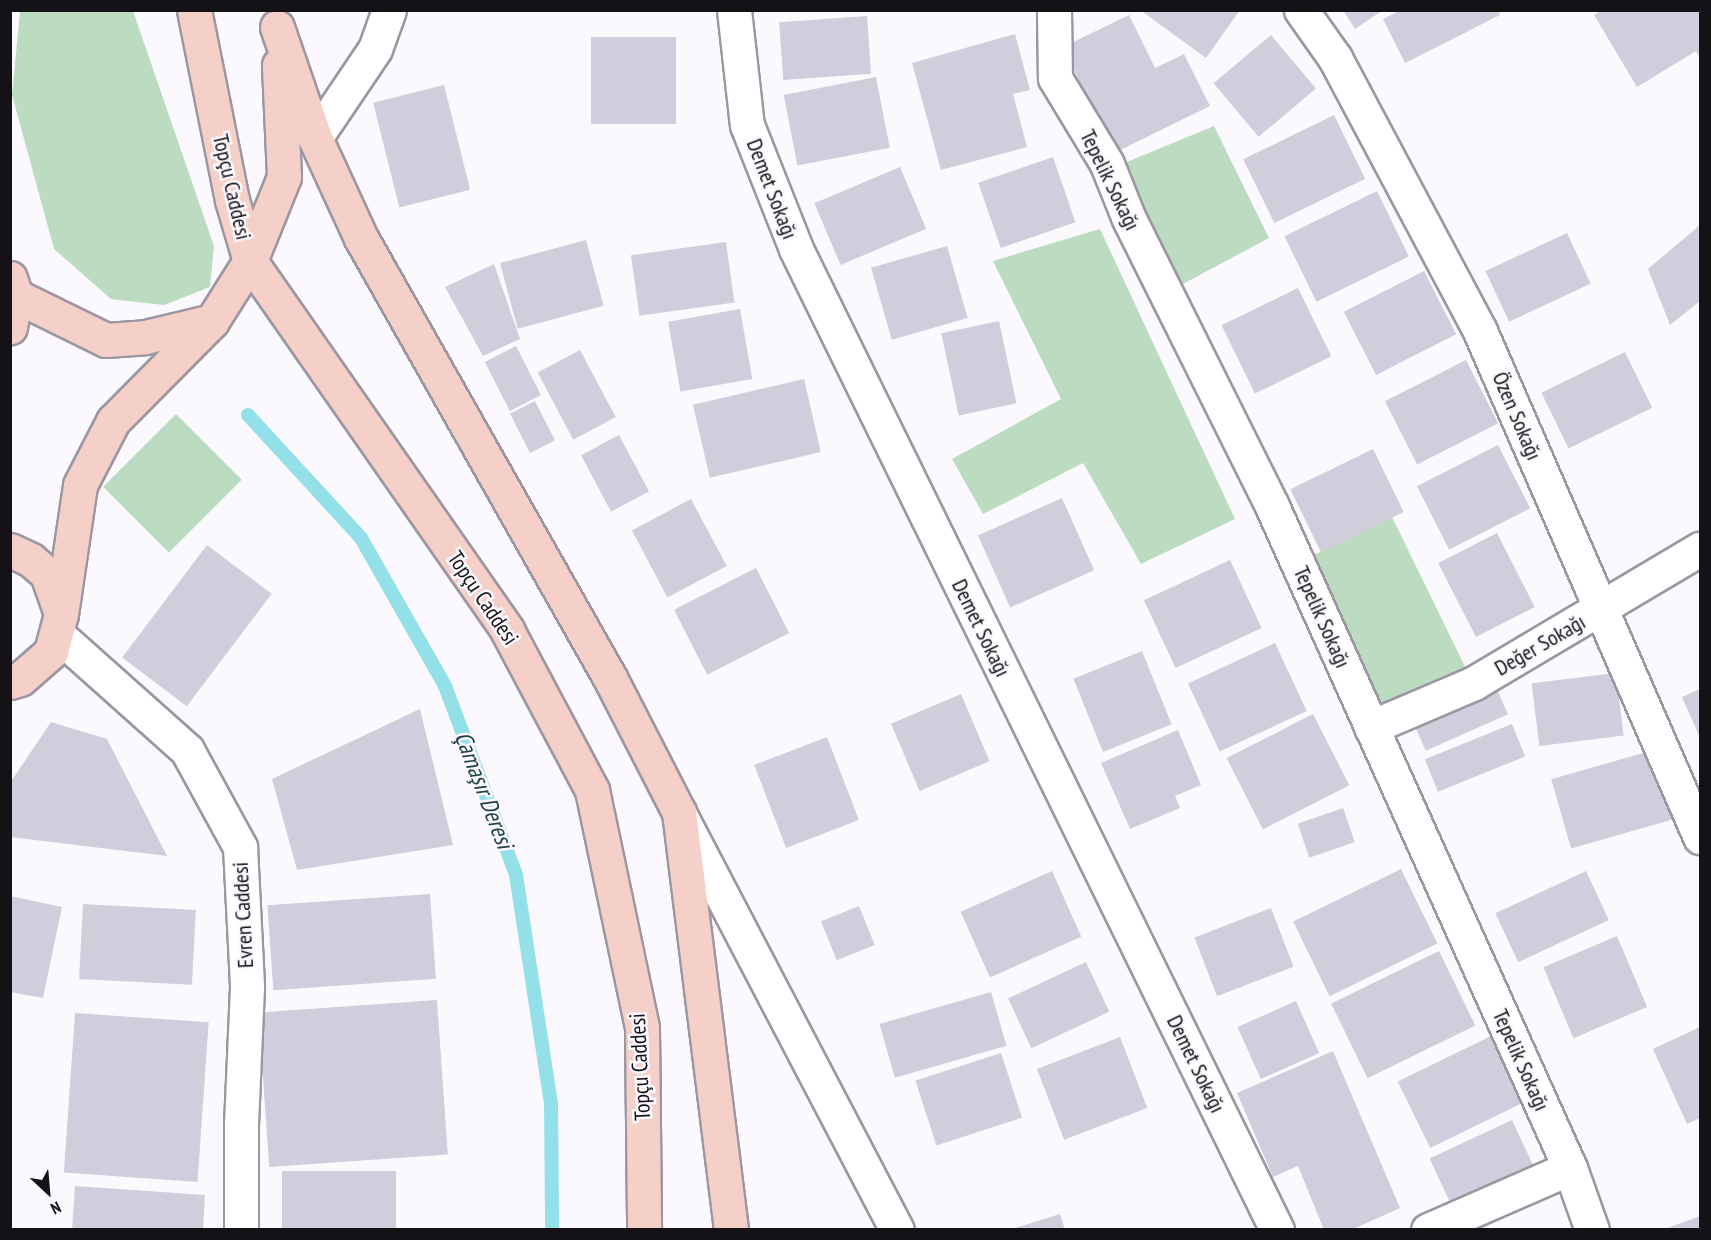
<!DOCTYPE html>
<html>
<head>
<meta charset="utf-8">
<style>
	body { margin:0 }
	#map { position:relative; width:1711px; height:1240px; overflow:hidden; background:#fcf9fe; font-family:"PT Sans Narrow",sans-serif }
	div>[style] { position:absolute }
	.green>* { inset:0; background:#bbdcc1; transform-origin:0 0 }
	.stream>* { height:14px; margin:-7px; padding:0 7px; transform-origin:7px; border-radius:7px; background:#94e0e8 }
	.building>* { inset:0; background:#d0cddc; transform-origin:0 0 }
	.roads { filter:drop-shadow(2px 0 #9c96a2) drop-shadow(-2px 0 #9c96a2) drop-shadow(0 2px #9c96a2) drop-shadow(0 -2px #9c96a2) }
	.street>* { height:33px; margin:-16.5px; padding:0 16.5px; transform-origin:16.5px; border-radius:16.5px; background:#fff }
	.secondary>* { height:33px; margin:-16.5px; padding:0 16.5px; transform-origin:16.5px; border-radius:16.5px; background:#f4d0c8 }
	span { translate:-50% -50%; white-space:nowrap; text-align:center; line-height:1.15; -webkit-text-stroke:5px #fcf9fe; paint-order:stroke }
	.street-label { font-size:22px; color:#151217 }
	.water-label { font-size:24px; color:#1f4448; font-style:italic }
	.frame { position:absolute; inset:0; border:12px solid #151217; pointer-events:none }
	.north { position:absolute; left:18px; top:1162px; width:60px; height:60px; -webkit-text-stroke:4px #fcf9fe; paint-order:stroke; rotate:154deg; font-size:16px; font-weight:700; line-height:24px; text-align:center; color:#151217 }
	.north::after { content:''; display:block; margin:auto; width:21px; height:27px; background:#151217; clip-path:polygon(50% 0,100% 100%,50% 72%,0 100%) }
</style>
</head>
<body>
<div id="map">
	<div class="green">
		<i style="clip-path:polygon(20px 11px,133px 11px,214px 246px,210px 287px,164px 305px,111px 299px,54px 249px,12px 95px)"></i>
		<i style="clip-path:polygon(1214px 126px,1269px 238px,1181px 285px,1128px 186px,1122px 164px)"></i>
		<i style="clip-path:polygon(1100px 229px,1235px 519px,1141px 564px,1083px 463px,983px 514px,952px 459px,1061px 399px,993px 261px)"></i>
		<i style="left:176px;top:414px;width:93px;height:103px;rotate:45deg"></i>
		<i style="left:1392px;top:517px;width:185px;height:105px;rotate:64deg"></i>
	</div>
	<div class="stream">
		<i style="left:248px;top:415px;width:167px;rotate:47.4deg"></i>
		<i style="left:361px;top:538px;width:170px;rotate:60.4deg"></i>
		<i style="left:445px;top:686px;width:202px;rotate:69.4deg"></i>
		<i style="left:516px;top:875px;width:231px;rotate:81.3deg"></i>
		<i style="left:551px;top:1103px;width:127px;rotate:89.5deg"></i>
	</div>
	<div class="building">
		<i style="clip-path:polygon(1140px 10px,1240px 10px,1206px 58px)"></i>
		<i style="clip-path:polygon(1343px 10px,1383px 10px,1355px 29px)"></i>
		<i style="clip-path:polygon(1401px 10px,1498px 10px,1500px 15px,1405px 63px,1383px 19px)"></i>
		<i style="clip-path:polygon(1602px 10px,1700px 10px,1700px 58px,1696px 51px,1637px 87px,1594px 15px)"></i>
		<i style="clip-path:polygon(1129px 15px,1155px 68px,1184px 54px,1210px 106px,1114px 153px,1063px 47px)"></i>
		<i style="left:867px;top:16px;width:58px;height:88px;rotate:86deg"></i>
		<i style="clip-path:polygon(1015px 34px,1030px 90px,1013px 94px,1027px 147px,941px 170px,912px 63px)"></i>
		<i style="left:1271px;top:35px;width:70px;height:75px;rotate:50deg"></i>
		<i style="left:591px;top:37px;width:85px;height:87px"></i>
		<i style="left:876px;top:77px;width:72px;height:94px;rotate:79deg"></i>
		<i style="left:444px;top:85px;width:108px;height:73px;rotate:76deg"></i>
		<i style="left:1334px;top:115px;width:71px;height:101px;rotate:64deg"></i>
		<i style="left:1053px;top:157px;width:69px;height:79px;rotate:71deg"></i>
		<i style="left:900px;top:167px;width:67px;height:93px;rotate:67deg"></i>
		<i style="left:1377px;top:191px;width:73px;height:103px;rotate:64deg"></i>
		<i style="clip-path:polygon(1700px 225px,1700px 301px,1670px 325px,1648px 269px)"></i>
		<i style="left:1567px;top:233px;width:56px;height:90px;rotate:65deg"></i>
		<i style="left:586px;top:240px;width:68px;height:89px;rotate:75deg"></i>
		<i style="left:726px;top:242px;width:61px;height:96px;rotate:82deg"></i>
		<i style="left:947px;top:246px;width:75px;height:79px;rotate:74deg"></i>
		<i style="clip-path:polygon(494px 264px,520px 339px,483px 356px,445px 287px)"></i>
		<i style="left:1424px;top:271px;width:71px;height:90px;rotate:63deg"></i>
		<i style="left:1298px;top:288px;width:76px;height:85px;rotate:64deg"></i>
		<i style="left:740px;top:309px;width:71px;height:73px;rotate:80deg"></i>
		<i style="left:999px;top:321px;width:84px;height:59px;rotate:78deg"></i>
		<i style="left:516px;top:346px;width:55px;height:35px;rotate:63deg"></i>
		<i style="left:580px;top:350px;width:76px;height:48px;rotate:62deg"></i>
		<i style="left:1625px;top:352px;width:62px;height:93px;rotate:64deg"></i>
		<i style="left:1466px;top:360px;width:71px;height:91px;rotate:63deg"></i>
		<i style="left:804px;top:379px;width:75px;height:114px;rotate:77deg"></i>
		<i style="left:535px;top:401px;width:44px;height:28px;rotate:63deg"></i>
		<i style="left:619px;top:435px;width:64px;height:43px;rotate:62deg"></i>
		<i style="left:1498px;top:445px;width:71px;height:91px;rotate:63deg"></i>
		<i style="left:1373px;top:449px;width:70px;height:92px;rotate:64deg"></i>
		<i style="left:1062px;top:498px;width:79px;height:92px;rotate:66deg"></i>
		<i style="left:691px;top:499px;width:76px;height:67px;rotate:62deg"></i>
		<i style="left:1497px;top:533px;width:83px;height:66px;rotate:63deg"></i>
		<i style="left:207px;top:545px;width:81px;height:141px;rotate:37deg"></i>
		<i style="left:1230px;top:560px;width:75px;height:95px;rotate:65deg"></i>
		<i style="left:756px;top:568px;width:73px;height:92px;rotate:63deg"></i>
		<i style="left:1275px;top:643px;width:75px;height:96px;rotate:65deg"></i>
		<i style="left:1142px;top:651px;width:79px;height:74px;rotate:68deg"></i>
		<i style="left:1616px;top:673px;width:63px;height:85px;rotate:83deg"></i>
		<i style="left:1495px;top:685px;width:32px;height:90px;rotate:66deg"></i>
		<i style="clip-path:polygon(1700px 689px,1700px 738px,1682px 697px)"></i>
		<i style="left:961px;top:694px;width:73px;height:76px;rotate:67deg"></i>
		<i style="clip-path:polygon(420px 709px,453px 845px,297px 870px,272px 779px)"></i>
		<i style="left:1313px;top:714px;width:80px;height:97px;rotate:63deg"></i>
		<i style="clip-path:polygon(51px 722px,107px 739px,167px 856px,10px 837px,10px 783px)"></i>
		<i style="left:1512px;top:724px;width:35px;height:94px;rotate:68deg"></i>
		<i style="clip-path:polygon(1178px 730px,1201px 785px,1175px 796px,1180px 808px,1130px 829px,1101px 763px)"></i>
		<i style="left:827px;top:737px;width:89px;height:78px;rotate:69deg"></i>
		<i style="left:1657px;top:749px;width:72px;height:110px;rotate:74deg"></i>
		<i style="left:1343px;top:808px;width:36px;height:48px;rotate:71deg"></i>
		<i style="left:1401px;top:869px;width:83px;height:120px;rotate:64deg"></i>
		<i style="left:1052px;top:871px;width:72px;height:100px;rotate:66deg"></i>
		<i style="left:1586px;top:871px;width:54px;height:100px;rotate:65deg"></i>
		<i style="left:430px;top:894px;width:85px;height:163px;rotate:86deg"></i>
		<i style="clip-path:polygon(10px 896px,62px 907px,43px 998px,10px 992px)"></i>
		<i style="left:83px;top:904px;width:113px;height:75px;rotate:3deg"></i>
		<i style="left:859px;top:906px;width:42px;height:41px;rotate:68deg"></i>
		<i style="left:1271px;top:908px;width:63px;height:82px;rotate:69deg"></i>
		<i style="left:1617px;top:936px;width:77px;height:80px;rotate:67deg"></i>
		<i style="left:1439px;top:951px;width:83px;height:120px;rotate:64deg"></i>
		<i style="left:1086px;top:962px;width:55px;height:86px;rotate:65deg"></i>
		<i style="left:991px;top:992px;width:56px;height:116px;rotate:74deg"></i>
		<i style="left:437px;top:1000px;width:155px;height:179px;rotate:86deg"></i>
		<i style="left:1296px;top:1001px;width:57px;height:64px;rotate:66deg"></i>
		<i style="left:75px;top:1013px;width:134px;height:160px;rotate:4deg"></i>
		<i style="clip-path:polygon(1700px 1027px,1700px 1118px,1687px 1124px,1653px 1049px)"></i>
		<i style="left:1493px;top:1035px;width:74px;height:106px;rotate:64deg"></i>
		<i style="left:1120px;top:1037px;width:76px;height:89px;rotate:69deg"></i>
		<i style="clip-path:polygon(1333px 1051px,1400px 1208px,1351px 1230px,1324px 1230px,1298px 1166px,1273px 1177px,1237px 1093px)"></i>
		<i style="left:1001px;top:1053px;width:68px;height:90px;rotate:72deg"></i>
		<i style="left:1512px;top:1120px;width:56px;height:91px;rotate:65deg"></i>
		<i style="left:282px;top:1171px;width:114px;height:59px"></i>
		<i style="clip-path:polygon(75px 1186px,205px 1195px,203px 1230px,72px 1230px)"></i>
		<i style="clip-path:polygon(1060px 1214px,1065px 1230px,1013px 1230px,1012px 1229px)"></i>
		<i style="clip-path:polygon(1700px 1216px,1700px 1230px,1665px 1230px,1665px 1229px)"></i>
	</div>
	<div class="roads">
		<div class="street">
			<i style="left:734px;top:10px;width:116px;rotate:83.6deg"></i>
			<i style="left:747px;top:125px;width:133px;rotate:68.4deg"></i>
			<i style="left:796px;top:249px;width:1093px;rotate:63.88deg"></i>
			<i style="left:1054px;top:10px;width:68px;rotate:89.2deg"></i>
			<i style="left:1055px;top:78px;width:100px;rotate:58.8deg"></i>
			<i style="left:1107px;top:164px;width:59px;rotate:68.2deg"></i>
			<i style="left:1129px;top:219px;width:321px;rotate:63.5deg"></i>
			<i style="left:1272px;top:506px;width:726px;rotate:65.77deg"></i>
			<i style="left:1570px;top:1168px;width:66px;rotate:70.5deg"></i>
			<i style="left:1301px;top:10px;width:59px;rotate:54.7deg"></i>
			<i style="left:1335px;top:58px;width:309px;rotate:62deg"></i>
			<i style="left:1480px;top:331px;width:552px;rotate:66.5deg"></i>
			<i style="left:315px;top:138px;width:107px;rotate:-56deg"></i>
			<i style="left:375px;top:49px;width:41px;rotate:-70.3deg"></i>
			<i style="left:58px;top:635px;width:173px;rotate:41.7deg"></i>
			<i style="left:187px;top:750px;width:111px;rotate:61.3deg"></i>
			<i style="left:240px;top:847px;width:140px;rotate:87.1deg"></i>
			<i style="left:247px;top:987px;width:135px;rotate:92.5deg"></i>
			<i style="left:241px;top:1122px;width:108px;rotate:90deg"></i>
			<i style="left:1371px;top:727px;width:112px;rotate:-23.1deg"></i>
			<i style="left:1474px;top:683px;width:263px;rotate:-30.7deg"></i>
			<i style="left:681px;top:817px;width:466px;rotate:62.4deg"></i>
			<i style="left:1428px;top:1230px;width:155px;rotate:-23.6deg"></i>
		</div>
		<div class="secondary">
			<i style="left:194px;top:10px;width:194px;rotate:78.7deg"></i>
			<i style="left:232px;top:200px;width:64px;rotate:73.6deg"></i>
			<i style="left:250px;top:261px;width:450px;rotate:55.1deg"></i>
			<i style="left:507px;top:630px;width:181px;rotate:62deg"></i>
			<i style="left:592px;top:790px;width:243px;rotate:78.1deg"></i>
			<i style="left:642px;top:1028px;width:202px;rotate:89.4deg"></i>
			<i style="left:277px;top:27px;width:117px;rotate:71.1deg"></i>
			<i style="left:315px;top:138px;width:110px;rotate:65.3deg"></i>
			<i style="left:361px;top:238px;width:506px;rotate:60.49deg"></i>
			<i style="left:610px;top:678px;width:151px;rotate:62.8deg"></i>
			<i style="left:679px;top:812px;width:421px;rotate:82.9deg"></i>
			<i style="left:10px;top:278px;width:19px;rotate:72deg"></i>
			<i style="left:16px;top:296px;width:32px;rotate:101deg"></i>
			<i style="left:10px;top:293px;width:107px;rotate:26.1deg"></i>
			<i style="left:106px;top:340px;width:39px;rotate:-4deg"></i>
			<i style="left:145px;top:337px;width:69px;rotate:-13.4deg"></i>
			<i style="left:10px;top:550px;width:23px;rotate:25deg"></i>
			<i style="left:31px;top:560px;width:21px;rotate:41deg"></i>
			<i style="left:47px;top:574px;width:42px;rotate:70.7deg"></i>
			<i style="left:61px;top:614px;width:39px;rotate:105deg"></i>
			<i style="left:51px;top:652px;width:41px;rotate:138.9deg"></i>
			<i style="left:20px;top:679px;width:10px;rotate:163deg"></i>
			<i style="left:61px;top:614px;width:130px;rotate:-81.6deg"></i>
			<i style="left:80px;top:485px;width:72px;rotate:-62.7deg"></i>
			<i style="left:113px;top:421px;width:141px;rotate:-45.3deg"></i>
			<i style="left:212px;top:321px;width:71px;rotate:-57.7deg"></i>
			<i style="left:250px;top:261px;width:91px;rotate:-68deg"></i>
			<i style="left:284px;top:177px;width:112px;rotate:-92.6deg"></i>
		</div>
	</div>
	<div class="street-label">
		<span style="left:1110px;top:180px;rotate:64deg">Tepelik Sokağı</span>
		<span style="left:232px;top:187px;rotate:77deg">Topçu Caddesi</span>
		<span style="left:772px;top:189px;rotate:69deg">Demet Sokağı</span>
		<span style="left:1517px;top:416px;rotate:67deg">Özen Sokağı</span>
		<span style="left:483px;top:598px;rotate:56deg">Topçu Caddesi</span>
		<span style="left:1322px;top:617px;rotate:66deg">Tepelik Sokağı</span>
		<span style="left:981px;top:628px;rotate:64deg">Demet Sokağı</span>
		<span style="left:1540px;top:645px;rotate:-30deg">Değer Sokağı</span>
		<span style="left:243px;top:915px;rotate:-93deg">Evren Caddesi</span>
		<span style="left:1521px;top:1060px;rotate:66deg">Tepelik Sokağı</span>
		<span style="left:1196px;top:1064px;rotate:64deg">Demet Sokağı</span>
		<span style="left:640px;top:1067px;rotate:-93deg">Topçu Caddesi</span>
	</div>
	<div class="water-label">
		<span style="left:484px;top:790px;rotate:69deg">Çamaşır Deresi</span>
	</div>
	<div class="frame"></div>
	<div class="north">N</div>
</div>
</body>
</html>
